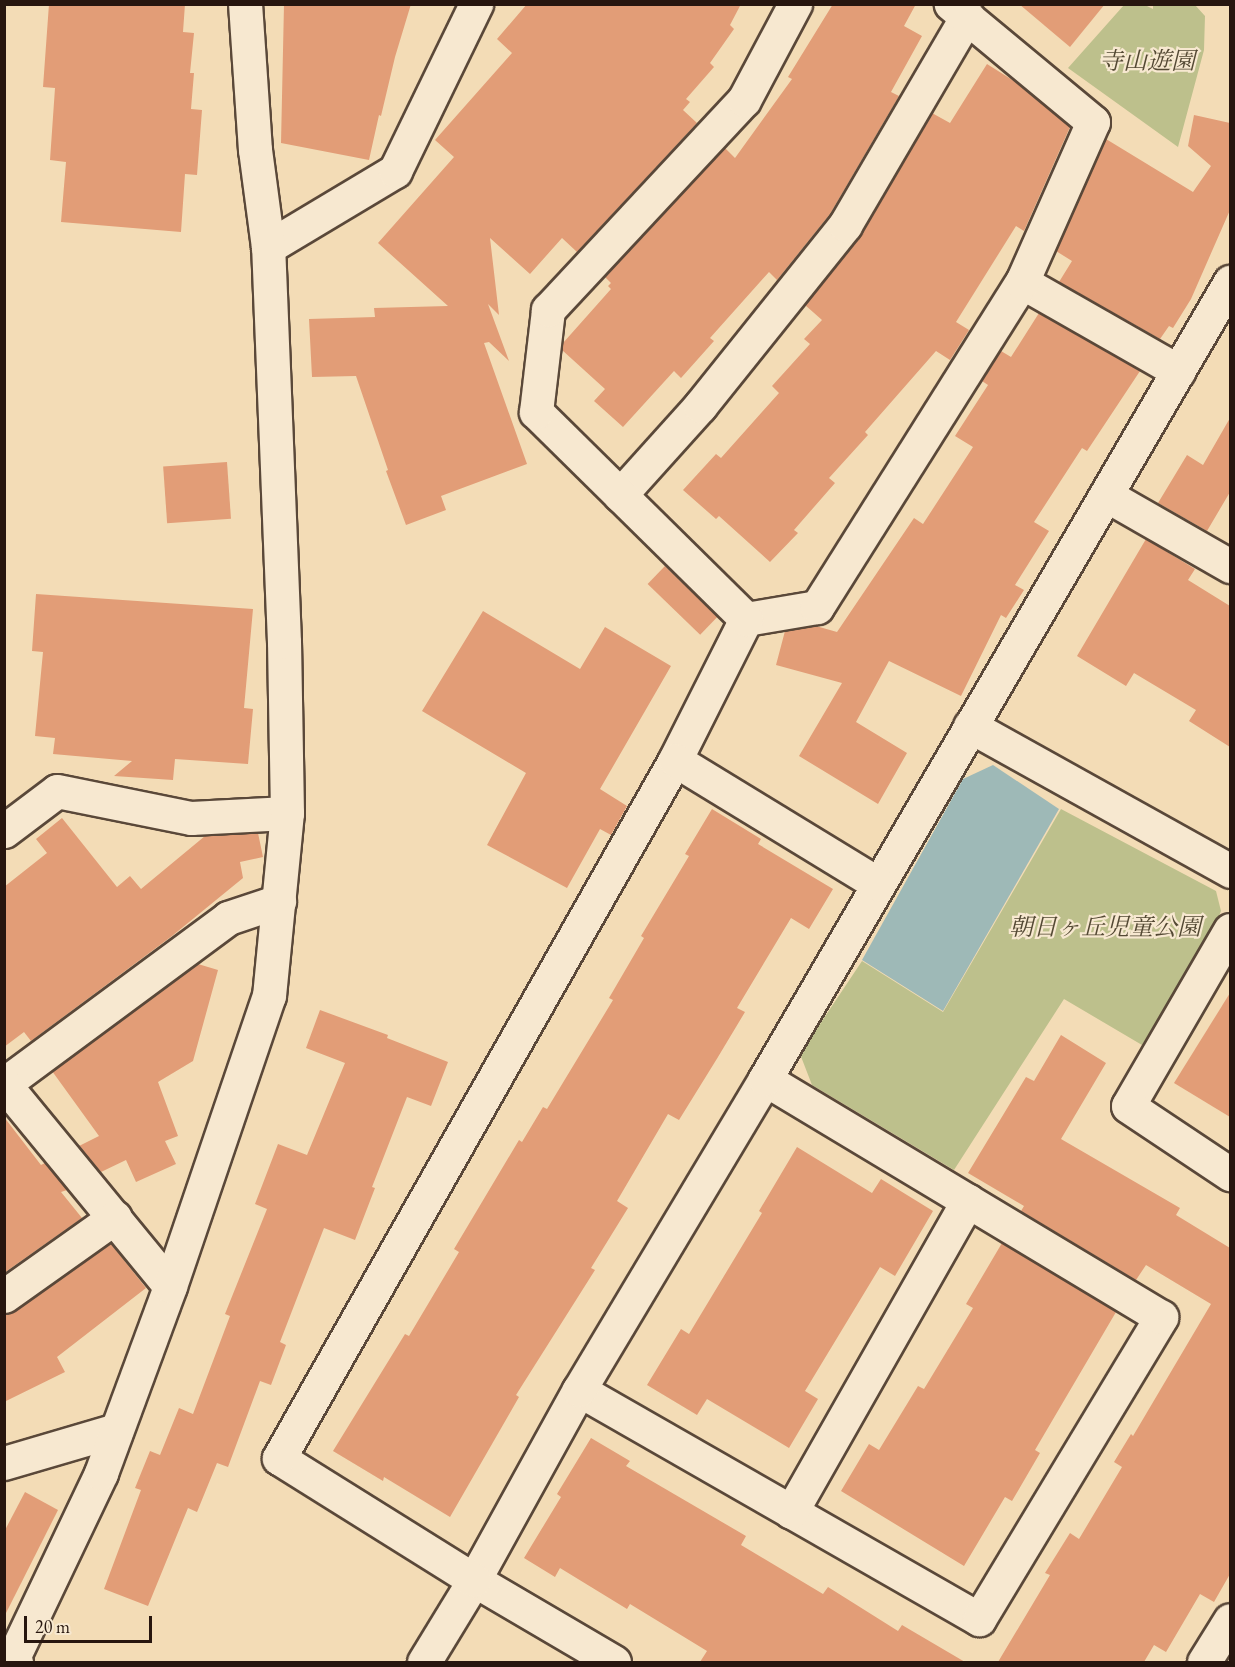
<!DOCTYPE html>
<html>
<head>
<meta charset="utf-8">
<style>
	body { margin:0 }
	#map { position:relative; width:1235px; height:1667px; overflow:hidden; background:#f3dcb6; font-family:"EB Garamond","Noto Serif JP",serif }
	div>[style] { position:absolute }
	.green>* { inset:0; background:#bdc08c }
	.water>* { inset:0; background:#9eb9b7 }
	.building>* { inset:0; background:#e29d77; transform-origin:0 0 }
	.roads { filter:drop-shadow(2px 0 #5a4839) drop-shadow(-2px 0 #5a4839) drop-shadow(0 2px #5a4839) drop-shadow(0 -2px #5a4839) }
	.street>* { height:33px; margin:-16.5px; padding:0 16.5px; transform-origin:16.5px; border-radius:16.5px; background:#f7e8d0 }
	span { translate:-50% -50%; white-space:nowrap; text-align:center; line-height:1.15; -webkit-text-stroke:4.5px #f7e8d0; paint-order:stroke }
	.park-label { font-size:24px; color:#544934; font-style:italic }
	.frame { position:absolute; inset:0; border:6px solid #27160f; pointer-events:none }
	.scale { position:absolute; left:24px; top:1616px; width:128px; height:27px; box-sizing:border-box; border:3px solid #27160f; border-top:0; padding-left:8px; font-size:18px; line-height:21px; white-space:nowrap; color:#27160f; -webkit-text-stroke:4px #f7e8d0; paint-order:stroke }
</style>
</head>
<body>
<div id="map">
	<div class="green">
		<i style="clip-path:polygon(1124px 5px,1145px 5px,1153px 9px,1153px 5px,1195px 5px,1205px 16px,1204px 50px,1178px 147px,1068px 68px)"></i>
		<i style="clip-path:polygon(1061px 809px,1216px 891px,1221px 911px,1213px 931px,1142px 1045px,1064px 999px,954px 1170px,812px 1085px,800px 1054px,862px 961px,943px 1012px)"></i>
	</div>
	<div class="water">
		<i style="clip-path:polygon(993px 765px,1059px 809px,943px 1011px,862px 960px,963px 779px)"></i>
	</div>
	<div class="building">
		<i style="clip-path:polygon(49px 4px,185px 4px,183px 32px,194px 33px,190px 73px,194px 73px,191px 109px,202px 110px,197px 175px,185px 174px,181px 232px,61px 222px,66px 162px,50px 160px,55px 88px,43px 87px)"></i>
		<i style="clip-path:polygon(284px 4px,411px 4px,395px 57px,381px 116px,379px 115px,369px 160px,281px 143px)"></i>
		<i style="clip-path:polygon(527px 4px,741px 4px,730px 25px,734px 29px,710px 63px,714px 67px,686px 99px,690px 102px,683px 110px,697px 123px,577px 252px,562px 238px,530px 274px,490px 238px,499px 315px,488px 304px,509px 361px,489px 342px,484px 343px,527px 464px,441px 496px,446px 510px,406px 525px,386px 471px,388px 470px,356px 376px,312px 377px,309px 319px,375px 317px,374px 308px,448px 306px,378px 243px,454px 157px,435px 140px,512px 53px,497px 39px)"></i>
		<i style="clip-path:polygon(833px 4px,916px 4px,904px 26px,922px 36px,891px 92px,899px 96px,830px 214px,777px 280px,769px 272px,710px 338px,714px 341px,681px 378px,674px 371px,623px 427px,594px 401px,605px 389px,562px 350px,563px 343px,611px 289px,608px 286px,611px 283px,605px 277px,725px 148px,735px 158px,792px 79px,788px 77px)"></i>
		<i style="clip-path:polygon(1019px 4px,1105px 4px,1070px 47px)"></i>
		<i style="clip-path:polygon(987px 64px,1014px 81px,1070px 127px,1024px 231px,1016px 226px,956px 322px,969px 330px,950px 360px,936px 351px,865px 432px,868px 435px,829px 478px,835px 483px,794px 530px,798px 533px,770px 562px,719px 516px,716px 519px,683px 490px,716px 454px,721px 458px,779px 393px,772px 386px,810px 344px,804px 339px,822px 320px,805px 305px,861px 234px,932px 113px,950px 123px)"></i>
		<i style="clip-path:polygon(1194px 115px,1230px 123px,1230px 210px,1191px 299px,1173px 328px,1169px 326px,1160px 339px,1059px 282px,1072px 261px,1056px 251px,1106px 139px,1193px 192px,1211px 166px,1188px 146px)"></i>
		<i style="clip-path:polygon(1039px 313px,1140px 371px,1087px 451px,1082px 448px,1034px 522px,1049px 531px,1015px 585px,1024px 590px,1006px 618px,1001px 615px,961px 696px,889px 661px,856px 722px,907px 753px,878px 804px,799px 756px,842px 683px,776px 665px,785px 631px,816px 626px,837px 632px,914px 518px,923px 524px,973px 447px,955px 436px,988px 385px,982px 381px,1001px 351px,1011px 357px)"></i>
		<i style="clip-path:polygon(1230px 418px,1230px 492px,1207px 531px,1158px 503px,1187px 455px,1203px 465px)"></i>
		<i style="left:227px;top:462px;width:57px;height:64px;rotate:86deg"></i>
		<i style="clip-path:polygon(1146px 539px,1195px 569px,1188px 580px,1230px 606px,1230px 747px,1189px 721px,1196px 710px,1134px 673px,1126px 686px,1077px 656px)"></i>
		<i style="left:665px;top:566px;width:73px;height:25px;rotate:44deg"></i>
		<i style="clip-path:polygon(36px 594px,253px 609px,244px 708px,253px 709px,248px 764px,175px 759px,173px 780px,114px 776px,132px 761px,53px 754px,55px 738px,35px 736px,43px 652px,32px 651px)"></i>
		<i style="clip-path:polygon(483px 611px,580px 669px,605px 627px,671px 666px,600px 789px,627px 806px,611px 835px,600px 829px,567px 888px,487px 845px,526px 773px,422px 711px)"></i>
		<i style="clip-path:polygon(712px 809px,761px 839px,758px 844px,833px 889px,809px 929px,791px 918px,737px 1008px,745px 1012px,718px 1057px,679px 1120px,668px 1114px,617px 1201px,628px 1208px,591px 1268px,595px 1270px,516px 1395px,519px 1397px,450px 1517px,384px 1477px,383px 1481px,333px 1451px,405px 1334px,409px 1336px,459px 1252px,454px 1249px,519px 1140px,522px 1142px,543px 1107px,547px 1109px,613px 1000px,609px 998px,644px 938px,641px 936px,689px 856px,685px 854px)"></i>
		<i style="clip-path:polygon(62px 818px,117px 887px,130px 876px,141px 889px,205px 836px,258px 833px,263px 857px,240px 862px,243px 878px,172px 936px,31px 1041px,24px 1032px,4px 1047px,4px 887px,47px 853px,36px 839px)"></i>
		<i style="clip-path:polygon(198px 964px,218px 970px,193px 1061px,158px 1082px,178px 1136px,165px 1141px,176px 1164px,136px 1182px,126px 1160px,101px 1172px,79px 1146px,99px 1136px,52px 1071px)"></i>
		<i style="clip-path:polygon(1230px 993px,1230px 1117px,1174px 1083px)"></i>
		<i style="clip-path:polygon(320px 1010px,388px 1035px,387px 1038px,448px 1062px,431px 1106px,407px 1097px,372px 1187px,375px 1188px,355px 1240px,324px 1228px,280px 1342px,286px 1345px,271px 1385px,260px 1381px,228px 1467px,217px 1463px,197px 1512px,188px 1508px,148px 1606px,104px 1589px,141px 1490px,135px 1488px,150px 1451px,160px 1455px,179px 1408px,193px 1414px,230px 1316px,225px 1314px,267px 1209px,255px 1204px,278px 1144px,307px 1155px,345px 1063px,306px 1048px)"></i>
		<i style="clip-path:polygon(1061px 1035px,1106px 1063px,1061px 1139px,1180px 1208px,1176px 1215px,1230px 1248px,1230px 1574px,1214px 1602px,1200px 1594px,1166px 1652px,1154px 1645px,1144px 1662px,998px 1662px,1050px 1575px,1045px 1573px,1070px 1533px,1079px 1539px,1122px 1467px,1114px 1462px,1131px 1434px,1133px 1436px,1211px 1304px,1146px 1265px,1136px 1280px,1021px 1211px,1024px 1206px,968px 1173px,1026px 1077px,1034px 1081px)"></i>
		<i style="clip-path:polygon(4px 1117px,41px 1165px,45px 1163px,67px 1190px,61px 1192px,82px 1218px,4px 1273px)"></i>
		<i style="clip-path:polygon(797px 1147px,872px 1193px,881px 1179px,933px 1211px,895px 1276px,880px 1267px,805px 1391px,818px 1399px,789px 1448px,707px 1399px,697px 1415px,647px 1385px,681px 1329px,689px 1334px,762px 1213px,759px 1211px)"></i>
		<i style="clip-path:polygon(1002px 1243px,1116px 1312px,1035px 1450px,1040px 1453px,1012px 1501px,1005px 1497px,964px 1566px,841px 1491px,869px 1444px,879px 1450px,918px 1386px,924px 1389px,973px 1308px,966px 1304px)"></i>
		<i style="clip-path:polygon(111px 1244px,146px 1288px,57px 1357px,65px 1372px,4px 1402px,4px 1315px,15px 1311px)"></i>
		<i style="clip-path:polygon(591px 1438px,630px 1461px,626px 1466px,746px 1536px,741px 1545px,823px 1594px,828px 1587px,898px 1631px,902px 1625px,965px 1662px,700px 1662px,707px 1651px,630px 1604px,627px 1609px,560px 1568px,555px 1577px,524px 1558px,561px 1497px,557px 1494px)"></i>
		<i style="clip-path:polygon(25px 1492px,58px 1510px,4px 1617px,4px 1532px)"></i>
	</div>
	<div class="roads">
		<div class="street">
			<i style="left:268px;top:247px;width:148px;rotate:-30.9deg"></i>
			<i style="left:395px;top:171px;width:186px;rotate:-64.1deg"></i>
			<i style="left:1022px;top:282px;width:180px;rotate:29.7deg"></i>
			<i style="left:620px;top:495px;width:120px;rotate:-48deg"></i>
			<i style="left:700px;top:406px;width:232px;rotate:-51.3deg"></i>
			<i style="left:845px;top:225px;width:242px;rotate:-59.7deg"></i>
			<i style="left:1106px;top:495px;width:143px;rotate:29.8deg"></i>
			<i style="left:746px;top:619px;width:72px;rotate:-9.6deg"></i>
			<i style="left:817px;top:607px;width:384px;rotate:-57.8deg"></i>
			<i style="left:1022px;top:282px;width:175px;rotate:-66.1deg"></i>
			<i style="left:1093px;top:122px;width:185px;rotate:-140.3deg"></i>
			<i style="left:970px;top:726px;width:298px;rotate:29.1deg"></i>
			<i style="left:675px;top:760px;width:158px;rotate:-63.3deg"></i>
			<i style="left:746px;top:619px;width:295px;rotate:-135.4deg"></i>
			<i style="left:536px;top:412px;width:103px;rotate:-83.3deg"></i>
			<i style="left:548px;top:310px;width:287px;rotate:-47deg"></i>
			<i style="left:744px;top:100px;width:109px;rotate:-62deg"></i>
			<i style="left:4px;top:831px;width:66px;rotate:-37deg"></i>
			<i style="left:57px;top:791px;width:137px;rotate:11.4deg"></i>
			<i style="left:191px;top:818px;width:96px;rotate:-3deg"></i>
			<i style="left:1230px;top:930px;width:203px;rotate:120.1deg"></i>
			<i style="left:1128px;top:1106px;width:123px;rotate:33.7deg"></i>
			<i style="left:4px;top:1084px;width:279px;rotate:-36.5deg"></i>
			<i style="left:228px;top:918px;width:54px;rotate:-18.4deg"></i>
			<i style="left:4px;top:1084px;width:261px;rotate:50.6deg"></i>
			<i style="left:4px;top:1296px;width:136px;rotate:-35.4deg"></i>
			<i style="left:579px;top:1390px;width:461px;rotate:29.8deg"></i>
			<i style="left:979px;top:1619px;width:353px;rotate:-58.9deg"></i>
			<i style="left:1161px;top:1317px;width:462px;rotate:-149deg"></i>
			<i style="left:4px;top:1463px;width:117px;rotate:-16.4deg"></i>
			<i style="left:791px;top:1512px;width:358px;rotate:-60.4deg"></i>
			<i style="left:16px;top:1662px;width:4px;rotate:-153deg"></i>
			<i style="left:12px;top:1660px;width:207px;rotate:-64.5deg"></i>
			<i style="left:101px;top:1473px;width:199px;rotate:-69.7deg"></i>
			<i style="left:170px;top:1286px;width:306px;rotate:-71.2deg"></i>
			<i style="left:269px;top:996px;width:184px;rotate:-84.4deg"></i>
			<i style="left:287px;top:813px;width:171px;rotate:-91deg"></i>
			<i style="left:284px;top:642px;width:395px;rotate:-92.3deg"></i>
			<i style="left:268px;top:247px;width:98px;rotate:-97.6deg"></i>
			<i style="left:255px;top:150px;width:146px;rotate:-93.9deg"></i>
			<i style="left:424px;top:1662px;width:96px;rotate:-58.6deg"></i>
			<i style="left:474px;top:1580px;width:217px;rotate:-61.1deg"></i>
			<i style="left:579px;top:1390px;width:362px;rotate:-59.1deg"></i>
			<i style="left:765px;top:1079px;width:923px;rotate:-59.74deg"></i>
			<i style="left:614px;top:1662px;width:162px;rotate:-149.6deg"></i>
			<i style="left:474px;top:1580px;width:230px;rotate:-148deg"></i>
			<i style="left:279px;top:1458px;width:803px;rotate:-60.43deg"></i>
			<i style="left:675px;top:760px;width:238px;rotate:31.4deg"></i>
			<i style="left:1204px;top:1662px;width:49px;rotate:-58.2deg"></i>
		</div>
	</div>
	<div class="park-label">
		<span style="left:1147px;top:61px">寺山遊園</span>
		<span style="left:1105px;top:927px">朝日ヶ丘児童公園</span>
	</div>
	<div class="frame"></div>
	<div class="scale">20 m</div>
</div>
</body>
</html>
